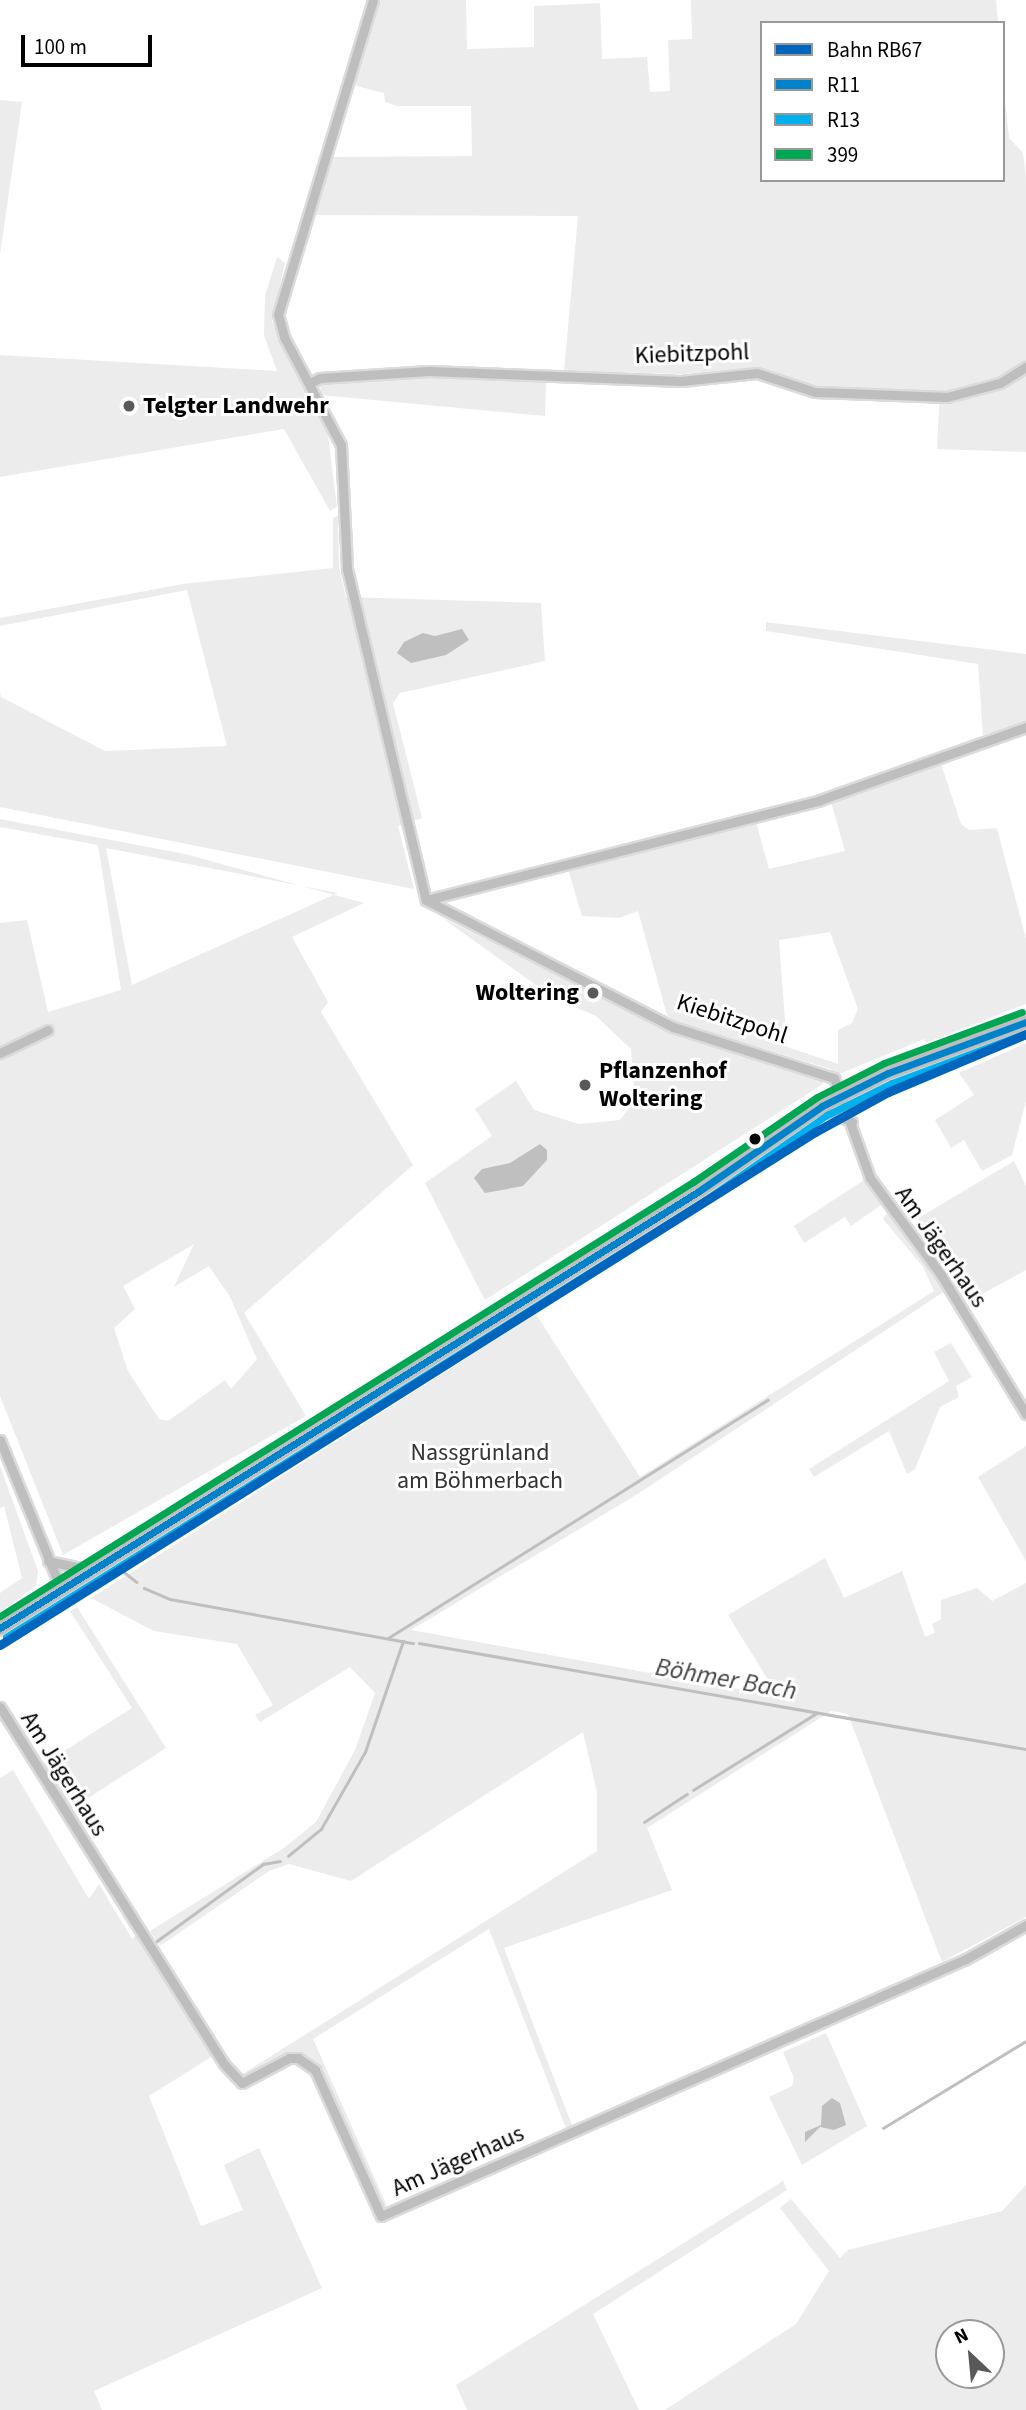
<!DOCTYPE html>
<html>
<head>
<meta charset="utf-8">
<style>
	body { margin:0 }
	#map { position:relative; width:1026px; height:2410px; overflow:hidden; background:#fff; font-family:"Source Sans 3",sans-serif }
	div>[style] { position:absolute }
	.green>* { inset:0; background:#ececec }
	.water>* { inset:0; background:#bfbfbf }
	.stream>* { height:2.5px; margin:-1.25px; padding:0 1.25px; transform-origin:1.25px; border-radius:1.25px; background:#bfbfbf }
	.roads { filter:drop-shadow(2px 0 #dbdbdb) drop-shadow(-2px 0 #dbdbdb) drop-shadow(0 2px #dbdbdb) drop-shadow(0 -2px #dbdbdb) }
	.minor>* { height:9px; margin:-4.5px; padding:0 4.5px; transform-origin:4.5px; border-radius:4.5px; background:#bebebe }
	.primary>* { height:14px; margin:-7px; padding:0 7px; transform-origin:7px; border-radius:7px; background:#bebebe }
	.bus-1>* { height:7px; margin:-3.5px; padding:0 3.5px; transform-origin:3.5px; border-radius:3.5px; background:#0083ca }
	.bus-2>* { height:7px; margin:-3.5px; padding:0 3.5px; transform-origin:3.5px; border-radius:3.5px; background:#00b1ee }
	.bus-3>* { height:7px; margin:-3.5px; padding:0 3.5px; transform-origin:3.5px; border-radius:3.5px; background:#00a651 }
	.rail-1>* { height:9px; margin:-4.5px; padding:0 4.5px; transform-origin:4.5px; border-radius:4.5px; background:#0065bd }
	.dots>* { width:19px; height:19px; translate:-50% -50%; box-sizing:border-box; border:4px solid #fff; border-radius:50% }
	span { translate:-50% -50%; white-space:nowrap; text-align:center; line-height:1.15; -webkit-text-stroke:6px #fff; paint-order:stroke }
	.street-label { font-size:24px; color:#000 }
	.poi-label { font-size:24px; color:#000; font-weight:700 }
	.left { translate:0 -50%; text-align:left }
	.right { translate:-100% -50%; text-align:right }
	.park-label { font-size:24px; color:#333 }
	.water-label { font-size:26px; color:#444; font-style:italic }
	.legend { position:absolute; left:760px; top:21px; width:245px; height:161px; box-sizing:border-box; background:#fff; border:2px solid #999; margin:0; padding:9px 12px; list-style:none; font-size:21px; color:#000 }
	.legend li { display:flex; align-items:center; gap:14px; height:35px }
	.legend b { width:35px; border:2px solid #999 }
	.north { position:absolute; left:935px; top:2319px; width:70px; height:70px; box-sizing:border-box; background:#fff; border:2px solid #999; border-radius:50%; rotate:334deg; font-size:19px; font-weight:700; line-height:28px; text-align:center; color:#000 }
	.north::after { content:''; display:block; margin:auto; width:24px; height:32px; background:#595959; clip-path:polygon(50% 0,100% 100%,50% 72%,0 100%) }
	.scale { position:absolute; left:21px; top:35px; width:131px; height:32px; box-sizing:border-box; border:4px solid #000; border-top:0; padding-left:9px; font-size:21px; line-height:24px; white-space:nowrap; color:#000; -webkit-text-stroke:5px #fff; paint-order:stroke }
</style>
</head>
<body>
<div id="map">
	<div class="green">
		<i style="clip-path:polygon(379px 0,466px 0,467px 49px,534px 47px,534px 6px,600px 3px,602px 59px,647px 57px,650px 92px,670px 91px,668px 40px,692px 39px,691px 0,996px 0,998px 23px,762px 23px,762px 180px,1003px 180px,1003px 80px,1009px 138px,1023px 153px,1026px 177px,1026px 452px,937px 449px,940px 391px,819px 387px,759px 367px,683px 374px,564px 371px,578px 216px,316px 215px,332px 157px,472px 156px,471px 106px,397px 106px,385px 102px,384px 93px,353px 85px)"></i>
		<i style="clip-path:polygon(0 100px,22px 102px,0 255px)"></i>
		<i style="clip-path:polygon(277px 257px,285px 263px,272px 321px,328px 435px,337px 507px,330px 511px,284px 429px,0 477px,0 355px,277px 371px,264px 335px,265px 296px)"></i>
		<i style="clip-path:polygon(434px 376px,546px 380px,545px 416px,320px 395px,321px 384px)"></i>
		<i style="clip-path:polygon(338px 516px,339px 567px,346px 597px,541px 603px,545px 661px,400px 693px,393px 703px,422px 818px,398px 826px,414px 889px,0 807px,0 692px,1px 697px,105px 751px,227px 746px,187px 590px,0 626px,0 618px,183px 584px,333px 568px,333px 518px)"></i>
		<i style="clip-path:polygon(766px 622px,1026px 654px,1026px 723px,983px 735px,978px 664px,766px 631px)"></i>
		<i style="clip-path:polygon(evenodd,941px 764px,961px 824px,969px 830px,997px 828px,1026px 939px,1026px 1004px,926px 1043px,924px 1039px,837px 1075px,830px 1069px,677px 1022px,667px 1015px,638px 911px,619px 918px,582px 916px,568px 869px,756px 822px,769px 869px,845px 851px,831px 802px,941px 764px,830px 932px,858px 1009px,852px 1023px,838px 1030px,838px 1064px,787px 1047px,779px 940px,830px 932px)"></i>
		<i style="clip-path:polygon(evenodd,0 819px,185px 854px,364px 903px,292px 937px,328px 1002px,321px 1012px,413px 1165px,244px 1313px,306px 1416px,63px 1555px,0 1396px,0 923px,27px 920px,48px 1012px,121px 990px,98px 845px,0 827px,0 819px,106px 848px,338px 893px,132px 985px,106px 848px,0 819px,194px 1244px,174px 1287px,209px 1266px,230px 1297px,257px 1359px,231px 1389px,225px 1380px,168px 1421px,159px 1419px,128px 1371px,114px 1328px,135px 1309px,123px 1286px,194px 1244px)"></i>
		<i style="clip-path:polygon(evenodd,441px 917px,671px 1032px,820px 1077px,823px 1084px,485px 1300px,425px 1183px,492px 1136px,475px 1109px,516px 1081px,534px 1110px,579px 1124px,620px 1120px,635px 1100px,631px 1049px,596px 1016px,554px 998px,441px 917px,547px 1160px,523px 1186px,475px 1178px,482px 1169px,547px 1160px)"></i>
		<i style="clip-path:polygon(1026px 1043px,1026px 1101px,1012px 1155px,982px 1171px,964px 1140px,951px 1148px,935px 1120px,974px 1095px,959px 1073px)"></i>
		<i style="clip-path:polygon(1014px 1161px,1026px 1186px,1026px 1270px,973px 1299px,917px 1219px)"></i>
		<i style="clip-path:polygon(864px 1180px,881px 1205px,851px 1226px,845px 1217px,804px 1243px,794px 1226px)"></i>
		<i style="clip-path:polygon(887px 1213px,945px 1291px,636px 1495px,411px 1630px,778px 1696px,728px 1615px,825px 1558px,844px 1598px,902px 1571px,925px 1637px,935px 1633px,932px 1624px,941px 1619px,941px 1600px,977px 1588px,992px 1601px,1026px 1583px,1026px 1917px,942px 1962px,848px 1714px,831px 1711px,647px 1828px,672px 1890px,504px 1948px,573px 2128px,567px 2131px,489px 1929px,313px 2039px,387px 2206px,383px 2209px,375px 2200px,318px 2071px,307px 2058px,287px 2053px,248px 2077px,241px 2075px,597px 1851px,597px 1792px,583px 1732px,351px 1881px,289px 1864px,269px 1871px,160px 1946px,150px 1931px,284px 1848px,316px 1822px,355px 1750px,375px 1693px,350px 1667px,260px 1722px,255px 1715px,273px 1705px,237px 1644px,154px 1631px,91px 1598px,536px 1314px,640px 1477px,934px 1291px,923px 1267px,883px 1219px)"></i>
		<i style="clip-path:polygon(951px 1343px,972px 1377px,956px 1386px,959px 1397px,940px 1407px,915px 1469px,907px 1474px,889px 1431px,814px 1477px,809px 1469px,949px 1381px,934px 1352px)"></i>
		<i style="clip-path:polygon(1026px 1446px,1026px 1561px,978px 1477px)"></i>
		<i style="clip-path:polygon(0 1466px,38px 1571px,36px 1586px,0 1612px,0 1593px,22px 1578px,4px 1506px,0 1508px)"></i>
		<i style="clip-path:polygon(77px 1607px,166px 1748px,68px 1811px,42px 1765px,132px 1708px,70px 1611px)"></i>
		<i style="clip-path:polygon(13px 1770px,89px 1899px,99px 1884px,132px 1939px,138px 1933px,216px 2054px,149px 2096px,201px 2226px,243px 2210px,224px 2165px,259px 2148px,322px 2288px,94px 2391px,102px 2410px,0 2410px,0 1778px)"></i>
		<i style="clip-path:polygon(826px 2033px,867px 2126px,802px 2165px,769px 2097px,792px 2086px,794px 2078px,783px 2052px)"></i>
		<i style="clip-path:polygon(783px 2181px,787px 2190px,593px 2314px,639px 2410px,467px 2410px,456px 2385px)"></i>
		<i style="clip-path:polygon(evenodd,1026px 2185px,1026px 2410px,665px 2410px,796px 2324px,829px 2271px,780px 2208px,791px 2199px,840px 2258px,848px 2250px,1002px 2211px,1026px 2185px,991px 2333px,991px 2375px,949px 2375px,949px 2333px,991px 2333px)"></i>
	</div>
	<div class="water">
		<i style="clip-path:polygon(462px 629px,469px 640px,446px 655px,411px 663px,397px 653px,404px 642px,423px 633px,435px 636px)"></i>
		<i style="clip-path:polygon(540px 1144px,547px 1150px,547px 1160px,523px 1186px,485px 1193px,474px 1178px,482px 1169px,510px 1163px)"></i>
		<i style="clip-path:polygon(832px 2098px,840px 2103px,846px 2125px,834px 2130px,820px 2127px,805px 2142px,805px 2132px,821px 2125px,822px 2106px)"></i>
	</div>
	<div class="stream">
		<i style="left:124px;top:1572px;width:16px;rotate:38deg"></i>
		<i style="left:144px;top:1588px;width:28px;rotate:23deg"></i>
		<i style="left:170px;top:1599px;width:247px;rotate:10.3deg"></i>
		<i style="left:388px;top:1638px;width:448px;rotate:-32.1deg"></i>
		<i style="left:419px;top:1643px;width:616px;rotate:9.91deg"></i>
		<i style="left:693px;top:1790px;width:144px;rotate:-31.9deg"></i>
		<i style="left:644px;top:1822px;width:51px;rotate:-33.1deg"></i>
		<i style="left:288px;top:1856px;width:43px;rotate:-39.3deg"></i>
		<i style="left:321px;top:1829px;width:89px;rotate:-60.3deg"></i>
		<i style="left:365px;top:1752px;width:117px;rotate:-71.1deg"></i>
		<i style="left:154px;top:1943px;width:135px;rotate:-35.9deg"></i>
		<i style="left:263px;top:1864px;width:17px;rotate:-10deg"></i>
		<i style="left:883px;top:2128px;width:167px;rotate:-31.3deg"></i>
	</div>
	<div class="roads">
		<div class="minor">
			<i style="left:373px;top:0;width:328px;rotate:106.8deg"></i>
			<i style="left:278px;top:314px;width:24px;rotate:75deg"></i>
			<i style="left:284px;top:337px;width:122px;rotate:62.2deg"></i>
			<i style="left:341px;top:445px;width:124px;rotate:87.2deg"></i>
			<i style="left:347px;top:569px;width:340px;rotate:76.6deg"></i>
			<i style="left:426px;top:900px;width:278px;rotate:27.2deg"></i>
			<i style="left:673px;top:1027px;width:169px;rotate:17.6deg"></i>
			<i style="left:834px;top:1078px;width:106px;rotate:70.2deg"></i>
			<i style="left:870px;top:1178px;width:120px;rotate:53.8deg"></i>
			<i style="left:941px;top:1275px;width:163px;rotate:58.6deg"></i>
			<i style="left:310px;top:383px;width:11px;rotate:-27deg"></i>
			<i style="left:320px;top:378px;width:109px;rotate:-3.7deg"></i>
			<i style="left:429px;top:371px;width:252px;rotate:2.3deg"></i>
			<i style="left:681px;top:381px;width:76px;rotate:-6deg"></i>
			<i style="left:757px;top:373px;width:61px;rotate:18.1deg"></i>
			<i style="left:815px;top:392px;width:132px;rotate:2.2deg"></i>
			<i style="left:947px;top:397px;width:55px;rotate:-14.8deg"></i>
			<i style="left:1000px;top:383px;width:31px;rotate:-32deg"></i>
			<i style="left:426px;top:900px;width:406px;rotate:-14.2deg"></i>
			<i style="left:820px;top:800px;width:219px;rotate:-19.5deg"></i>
			<i style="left:0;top:1053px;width:53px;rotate:-25.6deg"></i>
			<i style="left:814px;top:1113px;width:18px"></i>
			<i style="left:832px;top:1113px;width:22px;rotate:24deg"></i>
			<i style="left:0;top:1440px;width:161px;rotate:67.7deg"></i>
			<i style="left:48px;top:1561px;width:43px;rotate:12.1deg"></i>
			<i style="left:0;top:1707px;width:421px;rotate:57.9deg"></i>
			<i style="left:224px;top:2064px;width:26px;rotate:47deg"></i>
			<i style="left:242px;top:2083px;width:53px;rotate:-28deg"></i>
			<i style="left:289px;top:2058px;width:9px"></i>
			<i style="left:298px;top:2058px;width:21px;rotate:35deg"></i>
			<i style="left:315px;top:2070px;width:160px;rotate:65.7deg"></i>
			<i style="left:381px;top:2216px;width:639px;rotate:-23.72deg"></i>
			<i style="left:966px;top:1959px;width:69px;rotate:-29.5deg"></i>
		</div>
		<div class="primary">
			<i style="left:0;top:1628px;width:824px;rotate:-32.01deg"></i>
			<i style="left:699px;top:1191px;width:150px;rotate:-34.6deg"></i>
			<i style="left:822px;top:1106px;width:74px;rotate:-26.6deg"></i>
			<i style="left:888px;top:1073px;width:147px;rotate:-20.3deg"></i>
		</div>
	</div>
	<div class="bus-1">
		<i style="left:0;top:1628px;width:824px;rotate:-32.01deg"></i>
		<i style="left:699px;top:1191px;width:150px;rotate:-34.6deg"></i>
		<i style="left:822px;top:1106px;width:74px;rotate:-26.6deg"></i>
		<i style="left:888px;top:1073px;width:147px;rotate:-20.3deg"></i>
	</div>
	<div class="bus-2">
		<i style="left:6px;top:1637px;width:824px;rotate:-32.01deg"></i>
		<i style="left:705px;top:1200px;width:149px;rotate:-34.9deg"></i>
		<i style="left:827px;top:1115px;width:72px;rotate:-26.2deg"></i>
		<i style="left:892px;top:1083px;width:143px;rotate:-20.5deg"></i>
	</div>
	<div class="bus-3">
		<i style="left:0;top:1616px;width:818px;rotate:-32.06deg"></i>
		<i style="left:693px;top:1182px;width:150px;rotate:-34.4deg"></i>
		<i style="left:817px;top:1097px;width:75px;rotate:-26.9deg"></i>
		<i style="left:884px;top:1063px;width:147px;rotate:-20.3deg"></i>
	</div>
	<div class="rail-1">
		<i style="left:0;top:1645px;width:963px;rotate:-32.19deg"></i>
		<i style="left:815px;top:1132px;width:83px;rotate:-28.7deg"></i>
		<i style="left:888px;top:1092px;width:150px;rotate:-22.8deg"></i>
	</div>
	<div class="dots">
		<i style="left:129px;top:406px;background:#595959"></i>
		<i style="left:593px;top:993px;background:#595959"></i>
		<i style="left:585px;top:1085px;background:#595959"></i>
		<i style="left:755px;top:1139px;background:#000"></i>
	</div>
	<div class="street-label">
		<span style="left:692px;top:354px;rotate:-2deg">Kiebitzpohl</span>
		<span style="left:732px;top:1019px;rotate:18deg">Kiebitzpohl</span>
		<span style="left:941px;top:1247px;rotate:55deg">Am Jägerhaus</span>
		<span style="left:64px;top:1774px;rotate:58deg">Am Jägerhaus</span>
		<span style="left:458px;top:2161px;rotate:-24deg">Am Jägerhaus</span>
	</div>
	<div class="poi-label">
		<span class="left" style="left:143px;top:406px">Telgter Landwehr</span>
		<span class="right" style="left:579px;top:993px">Woltering</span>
		<span class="left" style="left:599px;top:1085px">Pflanzenhof<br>Woltering</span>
	</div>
	<div class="park-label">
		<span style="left:480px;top:1467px">Nassgrünland<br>am Böhmerbach</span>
	</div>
	<div class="water-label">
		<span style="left:726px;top:1679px;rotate:10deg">Böhmer Bach</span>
	</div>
	<ul class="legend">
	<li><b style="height:9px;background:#0065bd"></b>Bahn RB67</li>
	<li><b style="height:9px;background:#0083ca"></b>R11</li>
	<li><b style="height:9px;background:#00b1ee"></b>R13</li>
	<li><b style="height:9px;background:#00a651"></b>399</li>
	</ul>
	<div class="north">N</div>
	<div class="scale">100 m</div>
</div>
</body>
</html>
